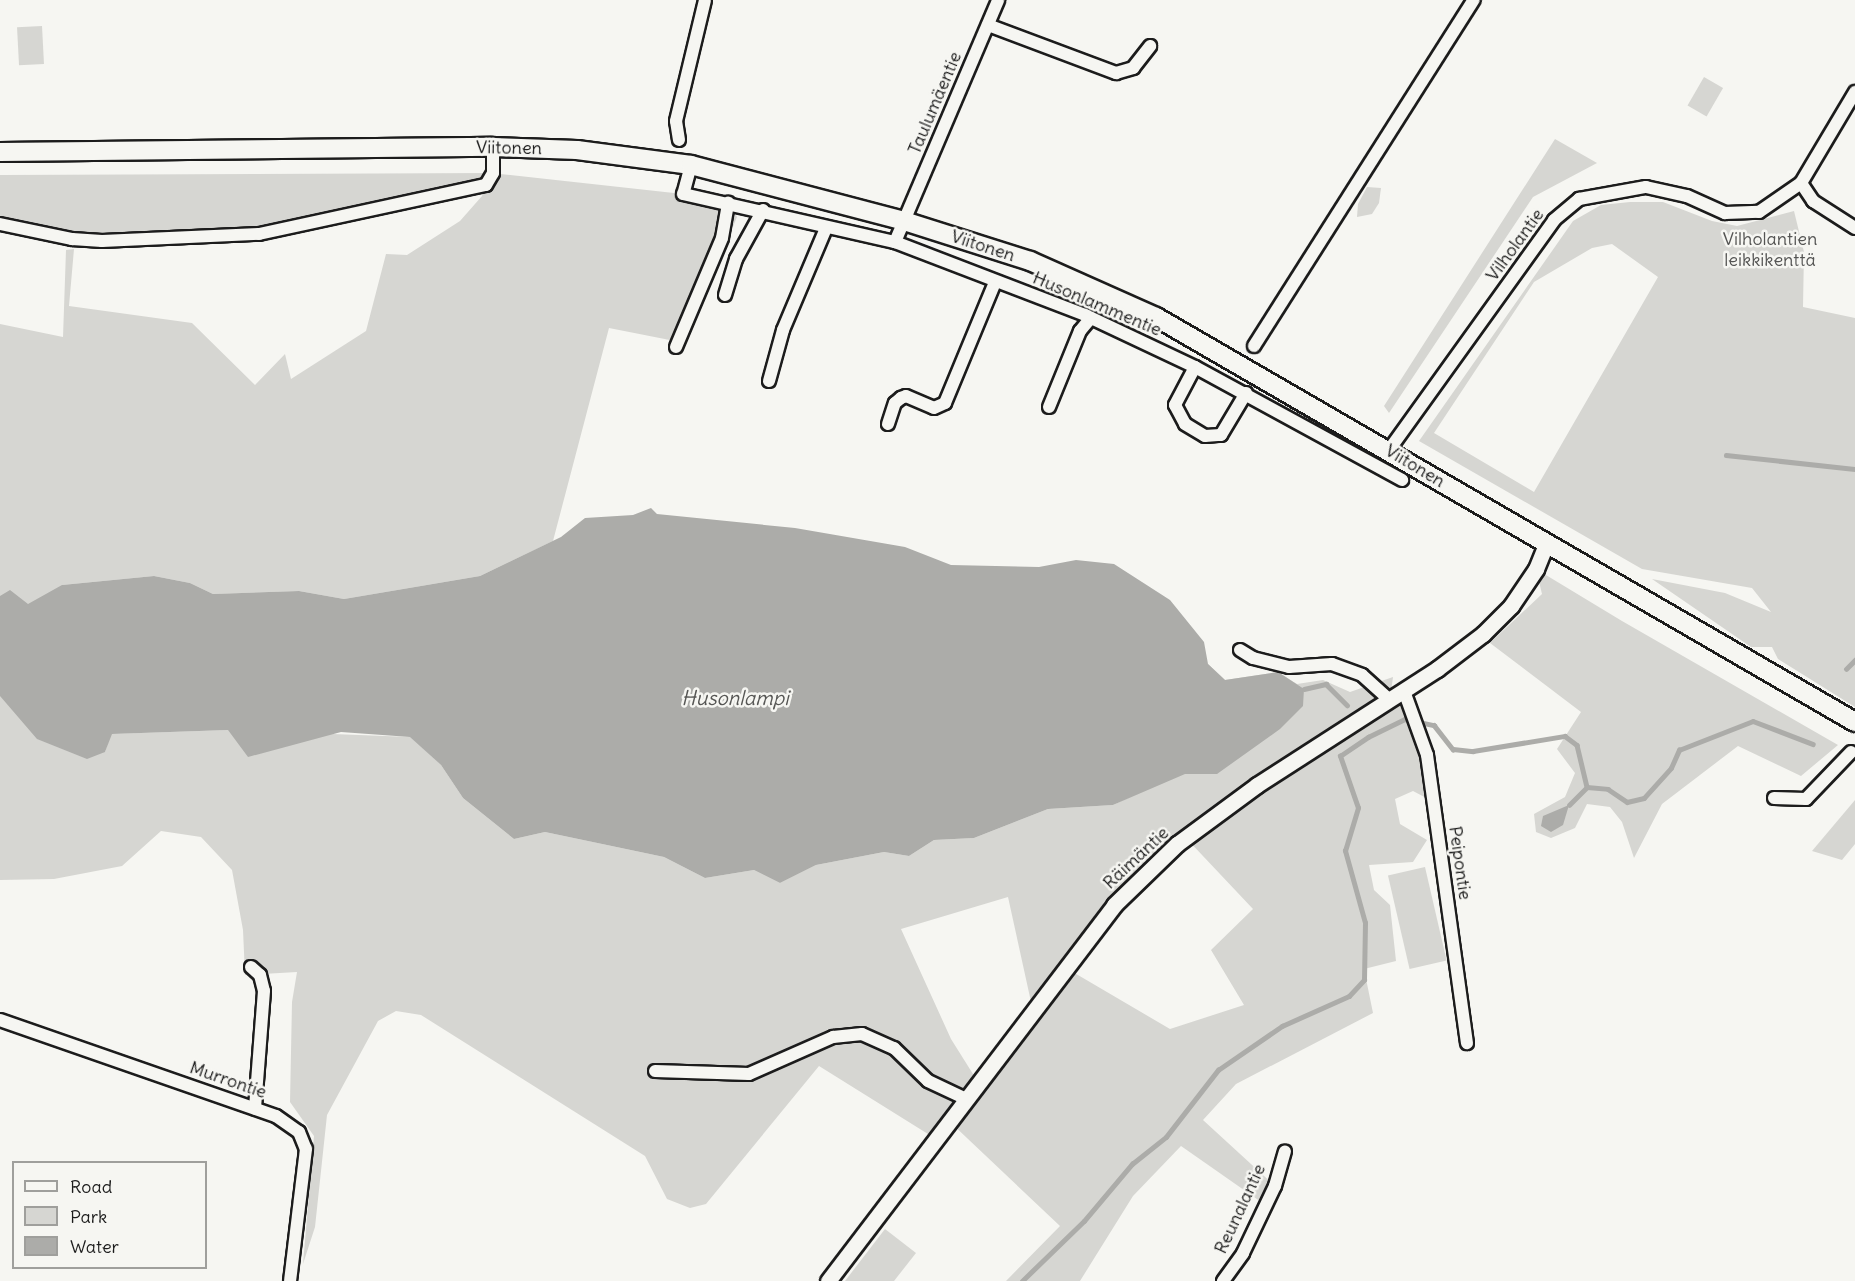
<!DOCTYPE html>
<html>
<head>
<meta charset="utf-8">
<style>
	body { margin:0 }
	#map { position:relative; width:1855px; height:1281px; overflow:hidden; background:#f6f6f2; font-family:Delius,sans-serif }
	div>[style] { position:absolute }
	.green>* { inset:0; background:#d6d6d2; transform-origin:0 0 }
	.water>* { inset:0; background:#acaca9 }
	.stream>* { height:4.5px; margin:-2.25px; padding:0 2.25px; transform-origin:2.25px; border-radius:2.25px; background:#acaca9 }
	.roads { filter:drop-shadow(2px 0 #1c1c1c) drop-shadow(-2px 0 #1c1c1c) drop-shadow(0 2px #1c1c1c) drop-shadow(0 -2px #1c1c1c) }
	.minor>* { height:12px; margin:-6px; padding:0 6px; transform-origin:6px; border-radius:6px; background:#f6f6f2 }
	.tertiary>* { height:15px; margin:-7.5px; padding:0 7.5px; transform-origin:7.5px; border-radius:7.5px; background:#f6f6f2 }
	.secondary>* { height:18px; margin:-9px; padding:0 9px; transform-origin:9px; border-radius:9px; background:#f6f6f2 }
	span { translate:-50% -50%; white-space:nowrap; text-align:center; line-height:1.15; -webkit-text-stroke:5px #f6f6f2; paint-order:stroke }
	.street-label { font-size:18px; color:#1c1c1c }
	.park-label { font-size:18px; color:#545453 }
	.water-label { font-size:20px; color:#565654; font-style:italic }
	.legend { position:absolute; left:12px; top:1161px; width:195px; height:108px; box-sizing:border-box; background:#f6f6f2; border:2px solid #9f9f9c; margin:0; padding:8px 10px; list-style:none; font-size:18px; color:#1c1c1c }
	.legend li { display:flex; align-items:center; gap:12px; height:30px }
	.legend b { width:30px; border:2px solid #9f9f9c }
</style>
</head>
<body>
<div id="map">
	<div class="green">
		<i style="left:42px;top:26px;width:38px;height:25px;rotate:87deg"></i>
		<i style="left:1704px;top:77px;width:22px;height:33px;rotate:30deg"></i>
		<i style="clip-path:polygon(1555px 139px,1597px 163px,1533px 197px,1389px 413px,1384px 406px)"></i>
		<i style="clip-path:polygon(evenodd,493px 173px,491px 179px,500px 174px,683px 194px,728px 203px,737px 217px,685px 343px,609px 328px,553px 541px,480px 576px,344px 599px,299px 591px,213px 594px,190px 583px,154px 576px,62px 585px,105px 752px,111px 734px,228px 730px,411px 737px,441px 765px,463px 798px,514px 839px,545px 832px,664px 857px,705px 878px,754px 870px,780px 883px,816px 865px,884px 852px,909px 856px,934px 840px,974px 838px,1048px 809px,1113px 805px,1147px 789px,1208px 664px,1225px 680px,1278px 672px,1297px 684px,1323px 680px,1350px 692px,1393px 677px,1390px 699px,1404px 691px,1434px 802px,1413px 791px,1395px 799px,1400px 824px,1427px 840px,1413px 862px,1369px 865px,1374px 890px,1390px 905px,1396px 961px,1364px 969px,1373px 1013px,1236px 1084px,1203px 1120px,1275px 1186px,1264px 1204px,1181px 1146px,1133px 1196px,1080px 1281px,1006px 1281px,1060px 1226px,949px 1121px,936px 1139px,819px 1066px,706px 1204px,690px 1208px,667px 1199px,645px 1156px,421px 1015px,396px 1011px,378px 1021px,327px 1115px,315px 1227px,303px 1264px,314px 1136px,290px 1102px,292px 1002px,297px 972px,245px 975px,243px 930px,232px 870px,201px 837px,161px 831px,122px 866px,54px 879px,0 880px,0 324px,63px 337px,66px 250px,74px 249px,69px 306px,192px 323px,255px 385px,285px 354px,291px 379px,366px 331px,386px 254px,407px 255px,460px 221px,482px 196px,486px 185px,259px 234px,102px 241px,0 224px,0 175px,493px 173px,1186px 838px,1253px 909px,1211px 950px,1244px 1005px,1170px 1029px,1066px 968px,1186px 838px,493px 173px,1008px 897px,1033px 1011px,978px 1082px,951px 1039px,901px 929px,1008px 897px)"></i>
		<i style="clip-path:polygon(1367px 187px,1381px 188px,1379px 203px,1372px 214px,1357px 217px,1358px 204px)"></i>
		<i style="clip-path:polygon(evenodd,1630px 202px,1663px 202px,1712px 221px,1737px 226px,1794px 211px,1804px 252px,1803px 307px,1855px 318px,1855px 707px,1778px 659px,1772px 647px,1751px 647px,1652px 579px,1725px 593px,1771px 612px,1752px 588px,1642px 569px,1419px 441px,1573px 221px,1601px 205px,1630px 202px,1612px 244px,1658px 277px,1534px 492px,1434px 433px,1534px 282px,1592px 248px,1612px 244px)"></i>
		<i style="clip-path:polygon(1536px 569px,1622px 621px,1838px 745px,1801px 776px,1738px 746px,1662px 804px,1634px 858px,1622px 822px,1610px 807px,1587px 804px,1575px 828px,1551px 838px,1536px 832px,1534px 814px,1565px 797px,1575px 773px,1557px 749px,1581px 712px,1490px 643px,1542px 594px)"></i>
		<i style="clip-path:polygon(1855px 800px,1855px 844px,1842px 860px,1812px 851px)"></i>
		<i style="left:1425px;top:867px;width:96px;height:38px;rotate:77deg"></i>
		<i style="clip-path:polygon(885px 1229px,916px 1253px,894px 1281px,845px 1281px)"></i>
	</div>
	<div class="water">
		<i style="clip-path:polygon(651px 508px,657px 514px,795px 528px,905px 547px,951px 565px,1039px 567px,1076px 560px,1114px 564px,1170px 600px,1204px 642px,1208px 664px,1225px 680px,1278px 672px,1304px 689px,1303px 706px,1280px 729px,1217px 774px,1185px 774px,1113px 805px,1048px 809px,974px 838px,934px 840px,909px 856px,884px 852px,816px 865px,780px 883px,754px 870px,705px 878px,664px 857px,545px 832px,514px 839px,463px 798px,441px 765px,410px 737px,341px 732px,248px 757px,228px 730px,112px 734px,105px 752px,87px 759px,37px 739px,0 696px,0 596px,10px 590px,28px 604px,62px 585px,154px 576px,190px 583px,213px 594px,299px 591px,344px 599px,480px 576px,561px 537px,585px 518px,633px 515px)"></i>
		<i style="clip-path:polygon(1569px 805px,1563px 825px,1551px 832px,1541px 826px,1543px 816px)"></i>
	</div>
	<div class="stream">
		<i style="left:1726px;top:455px;width:130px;rotate:6.2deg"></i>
		<i style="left:1846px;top:669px;width:13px;rotate:-45deg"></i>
		<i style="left:1304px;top:689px;width:23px;rotate:-13deg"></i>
		<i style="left:1326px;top:684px;width:30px;rotate:45deg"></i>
		<i style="left:1569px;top:805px;width:25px;rotate:-45deg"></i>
		<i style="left:1022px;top:1281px;width:86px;rotate:-44.1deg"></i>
		<i style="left:1084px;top:1221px;width:75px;rotate:-49.9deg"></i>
		<i style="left:1132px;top:1164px;width:43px;rotate:-38.5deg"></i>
		<i style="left:1166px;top:1137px;width:85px;rotate:-52.2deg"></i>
		<i style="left:1218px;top:1070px;width:78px;rotate:-34.5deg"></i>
		<i style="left:1282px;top:1026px;width:73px;rotate:-24.1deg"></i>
		<i style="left:1349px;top:996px;width:22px;rotate:-47deg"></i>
		<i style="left:1364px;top:980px;width:57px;rotate:-89deg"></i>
		<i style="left:1365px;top:923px;width:75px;rotate:-105.5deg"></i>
		<i style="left:1345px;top:851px;width:45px;rotate:-73.2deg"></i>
		<i style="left:1358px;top:808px;width:55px;rotate:-109.1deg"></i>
		<i style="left:1340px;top:756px;width:34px;rotate:-34deg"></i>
		<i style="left:1368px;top:737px;width:41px;rotate:-25.9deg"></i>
		<i style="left:1405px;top:719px;width:30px;rotate:12deg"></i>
		<i style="left:1434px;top:725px;width:31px;rotate:52deg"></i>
		<i style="left:1453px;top:749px;width:20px;rotate:6deg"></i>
		<i style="left:1473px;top:751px;width:93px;rotate:-9.3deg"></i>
		<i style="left:1565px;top:736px;width:15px;rotate:37deg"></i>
		<i style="left:1577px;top:745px;width:43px;rotate:76.6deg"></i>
		<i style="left:1587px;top:787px;width:21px;rotate:5deg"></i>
		<i style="left:1608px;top:789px;width:23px;rotate:34deg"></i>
		<i style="left:1627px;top:802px;width:17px;rotate:-13deg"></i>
		<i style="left:1644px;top:798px;width:40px;rotate:-48deg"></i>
		<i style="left:1671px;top:768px;width:20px;rotate:-66deg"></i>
		<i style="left:1679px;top:750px;width:79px;rotate:-21.4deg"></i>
		<i style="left:1753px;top:721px;width:64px;rotate:21deg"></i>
	</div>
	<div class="roads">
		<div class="minor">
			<i style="left:988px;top:25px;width:137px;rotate:20.6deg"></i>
			<i style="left:1116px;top:73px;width:18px;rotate:-16deg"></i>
			<i style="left:1133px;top:68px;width:28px;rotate:-52deg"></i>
			<i style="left:679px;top:140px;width:19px;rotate:-99deg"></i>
			<i style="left:676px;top:121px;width:124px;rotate:-76.5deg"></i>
			<i style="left:691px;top:165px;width:30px;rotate:105deg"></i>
			<i style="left:683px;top:194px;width:217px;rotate:12.8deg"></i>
			<i style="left:895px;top:242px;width:204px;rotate:21deg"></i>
			<i style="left:1085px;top:315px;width:122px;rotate:25.3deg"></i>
			<i style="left:1195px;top:367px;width:236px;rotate:28.6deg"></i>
			<i style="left:1801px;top:183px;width:22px;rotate:56deg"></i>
			<i style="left:1813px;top:201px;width:50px;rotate:32.7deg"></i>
			<i style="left:0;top:224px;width:74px;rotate:11.8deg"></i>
			<i style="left:72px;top:239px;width:30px;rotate:4deg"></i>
			<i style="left:102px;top:241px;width:157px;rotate:-2.6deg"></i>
			<i style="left:259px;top:234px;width:232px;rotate:-12.2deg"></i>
			<i style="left:486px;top:185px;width:14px;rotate:-60deg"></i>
			<i style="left:493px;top:173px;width:26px;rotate:-90deg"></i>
			<i style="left:895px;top:242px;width:263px;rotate:-66.9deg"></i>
			<i style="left:725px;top:295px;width:38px;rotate:-73deg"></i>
			<i style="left:736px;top:259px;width:56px;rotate:-61.1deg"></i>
			<i style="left:1254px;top:346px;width:410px;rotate:-57.6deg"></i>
			<i style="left:676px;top:347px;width:118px;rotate:-67.1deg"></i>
			<i style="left:722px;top:238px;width:36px;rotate:-80deg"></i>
			<i style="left:1195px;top:367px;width:43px;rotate:117.8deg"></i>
			<i style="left:1175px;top:405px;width:21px;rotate:62deg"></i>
			<i style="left:1185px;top:424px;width:23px;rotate:31deg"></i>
			<i style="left:1205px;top:436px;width:16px;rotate:-4deg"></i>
			<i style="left:1221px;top:435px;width:49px;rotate:-59.2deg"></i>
			<i style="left:769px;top:381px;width:53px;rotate:-74.6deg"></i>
			<i style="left:783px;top:330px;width:111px;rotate:-67.1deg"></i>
			<i style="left:1049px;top:407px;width:82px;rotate:-67.8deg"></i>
			<i style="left:1080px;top:331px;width:17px;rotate:-50deg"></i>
			<i style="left:888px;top:424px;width:22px;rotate:-72deg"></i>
			<i style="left:895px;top:403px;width:8px;rotate:-40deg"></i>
			<i style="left:901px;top:398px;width:5px;rotate:-22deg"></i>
			<i style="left:906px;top:396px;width:30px;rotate:23deg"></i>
			<i style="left:934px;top:408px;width:12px;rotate:-24deg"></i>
			<i style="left:945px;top:403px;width:131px;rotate:-67.5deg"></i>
			<i style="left:1389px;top:450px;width:283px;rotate:-54.3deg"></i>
			<i style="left:1554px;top:220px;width:33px;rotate:-40deg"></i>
			<i style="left:1579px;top:199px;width:68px;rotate:-10.2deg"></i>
			<i style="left:1646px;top:187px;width:42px;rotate:12.4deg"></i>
			<i style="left:1687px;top:196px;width:42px;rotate:24.1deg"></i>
			<i style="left:1725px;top:213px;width:34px;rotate:-2deg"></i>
			<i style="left:1759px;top:212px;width:51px;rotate:-34.6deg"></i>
			<i style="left:1801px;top:183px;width:106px;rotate:-59.3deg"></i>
			<i style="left:1240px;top:650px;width:15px;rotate:32deg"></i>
			<i style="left:1253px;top:658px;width:37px;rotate:14deg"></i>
			<i style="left:1289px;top:667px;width:43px;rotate:-4deg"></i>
			<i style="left:1332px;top:664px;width:32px;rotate:20deg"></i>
			<i style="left:1362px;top:675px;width:38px;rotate:42deg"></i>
			<i style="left:1404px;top:691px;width:68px;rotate:70.2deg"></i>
			<i style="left:1427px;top:755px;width:291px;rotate:82.1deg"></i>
			<i style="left:1774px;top:798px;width:32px;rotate:2deg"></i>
			<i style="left:1806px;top:799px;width:65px;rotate:-46.2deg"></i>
			<i style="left:251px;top:967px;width:12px;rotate:42deg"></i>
			<i style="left:260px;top:975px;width:16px;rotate:76deg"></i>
			<i style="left:264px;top:991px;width:118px;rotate:94.4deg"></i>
			<i style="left:0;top:1020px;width:292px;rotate:19.2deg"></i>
			<i style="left:276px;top:1116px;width:28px;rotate:35deg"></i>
			<i style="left:299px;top:1132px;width:18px;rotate:68deg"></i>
			<i style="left:306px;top:1149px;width:133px;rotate:96.9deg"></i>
			<i style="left:655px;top:1071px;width:94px;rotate:1.8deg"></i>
			<i style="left:749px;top:1074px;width:92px;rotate:-23.8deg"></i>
			<i style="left:833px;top:1037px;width:29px;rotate:-6deg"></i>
			<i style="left:862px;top:1034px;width:35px;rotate:24deg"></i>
			<i style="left:894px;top:1048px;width:47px;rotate:44.1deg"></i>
			<i style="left:928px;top:1081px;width:42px;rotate:25.3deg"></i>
			<i style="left:1223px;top:1281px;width:34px;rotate:-54deg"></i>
			<i style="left:1243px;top:1253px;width:74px;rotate:-64.5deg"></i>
			<i style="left:1275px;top:1186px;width:36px;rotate:-74deg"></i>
		</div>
		<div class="tertiary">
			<i style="left:828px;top:1281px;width:472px;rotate:-52.7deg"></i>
			<i style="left:1114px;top:905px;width:88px;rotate:-44.1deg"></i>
			<i style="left:1177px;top:844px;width:99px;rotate:-36.4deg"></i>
			<i style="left:1257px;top:785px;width:214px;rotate:-32.8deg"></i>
			<i style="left:1437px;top:669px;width:58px;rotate:-37.3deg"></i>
			<i style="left:1483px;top:634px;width:40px;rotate:-45deg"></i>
			<i style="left:1511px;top:606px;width:45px;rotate:-56deg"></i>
			<i style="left:1536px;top:569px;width:27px;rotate:-68deg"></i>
		</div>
		<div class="secondary">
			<i style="left:0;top:152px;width:493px;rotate:-0.6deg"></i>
			<i style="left:493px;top:147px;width:84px;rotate:2deg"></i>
			<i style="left:577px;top:150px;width:115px;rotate:7.5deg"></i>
			<i style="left:691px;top:165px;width:220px;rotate:14.7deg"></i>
			<i style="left:904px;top:221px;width:132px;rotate:17.6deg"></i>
			<i style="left:1030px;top:261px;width:138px;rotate:24deg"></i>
			<i style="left:1156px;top:317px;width:808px;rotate:30.09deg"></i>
		</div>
	</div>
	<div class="street-label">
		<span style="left:935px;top:103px;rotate:-67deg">Taulumäentie</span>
		<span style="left:509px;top:148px;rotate:1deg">Viitonen</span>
		<span style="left:1515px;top:245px;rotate:-54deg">Vilholantie</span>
		<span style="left:983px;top:246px;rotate:18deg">Viitonen</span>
		<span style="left:1097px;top:304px;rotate:23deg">Husonlammentie</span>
		<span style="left:1415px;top:466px;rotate:31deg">Viitonen</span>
		<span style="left:1136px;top:858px;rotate:-43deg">Räimäntie</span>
		<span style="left:1460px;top:863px;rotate:82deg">Peipontie</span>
		<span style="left:228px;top:1080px;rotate:19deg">Murrontie</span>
		<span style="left:1240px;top:1209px;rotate:-65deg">Reunalantie</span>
	</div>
	<div class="park-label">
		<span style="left:1770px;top:250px">Vilholantien<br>leikkikenttä</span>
	</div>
	<div class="water-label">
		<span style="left:735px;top:697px">Husonlampi</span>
	</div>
	<ul class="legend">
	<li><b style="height:8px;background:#f6f6f2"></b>Road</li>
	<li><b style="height:16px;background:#d6d6d2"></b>Park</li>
	<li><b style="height:16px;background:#acaca9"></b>Water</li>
	</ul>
</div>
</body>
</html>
